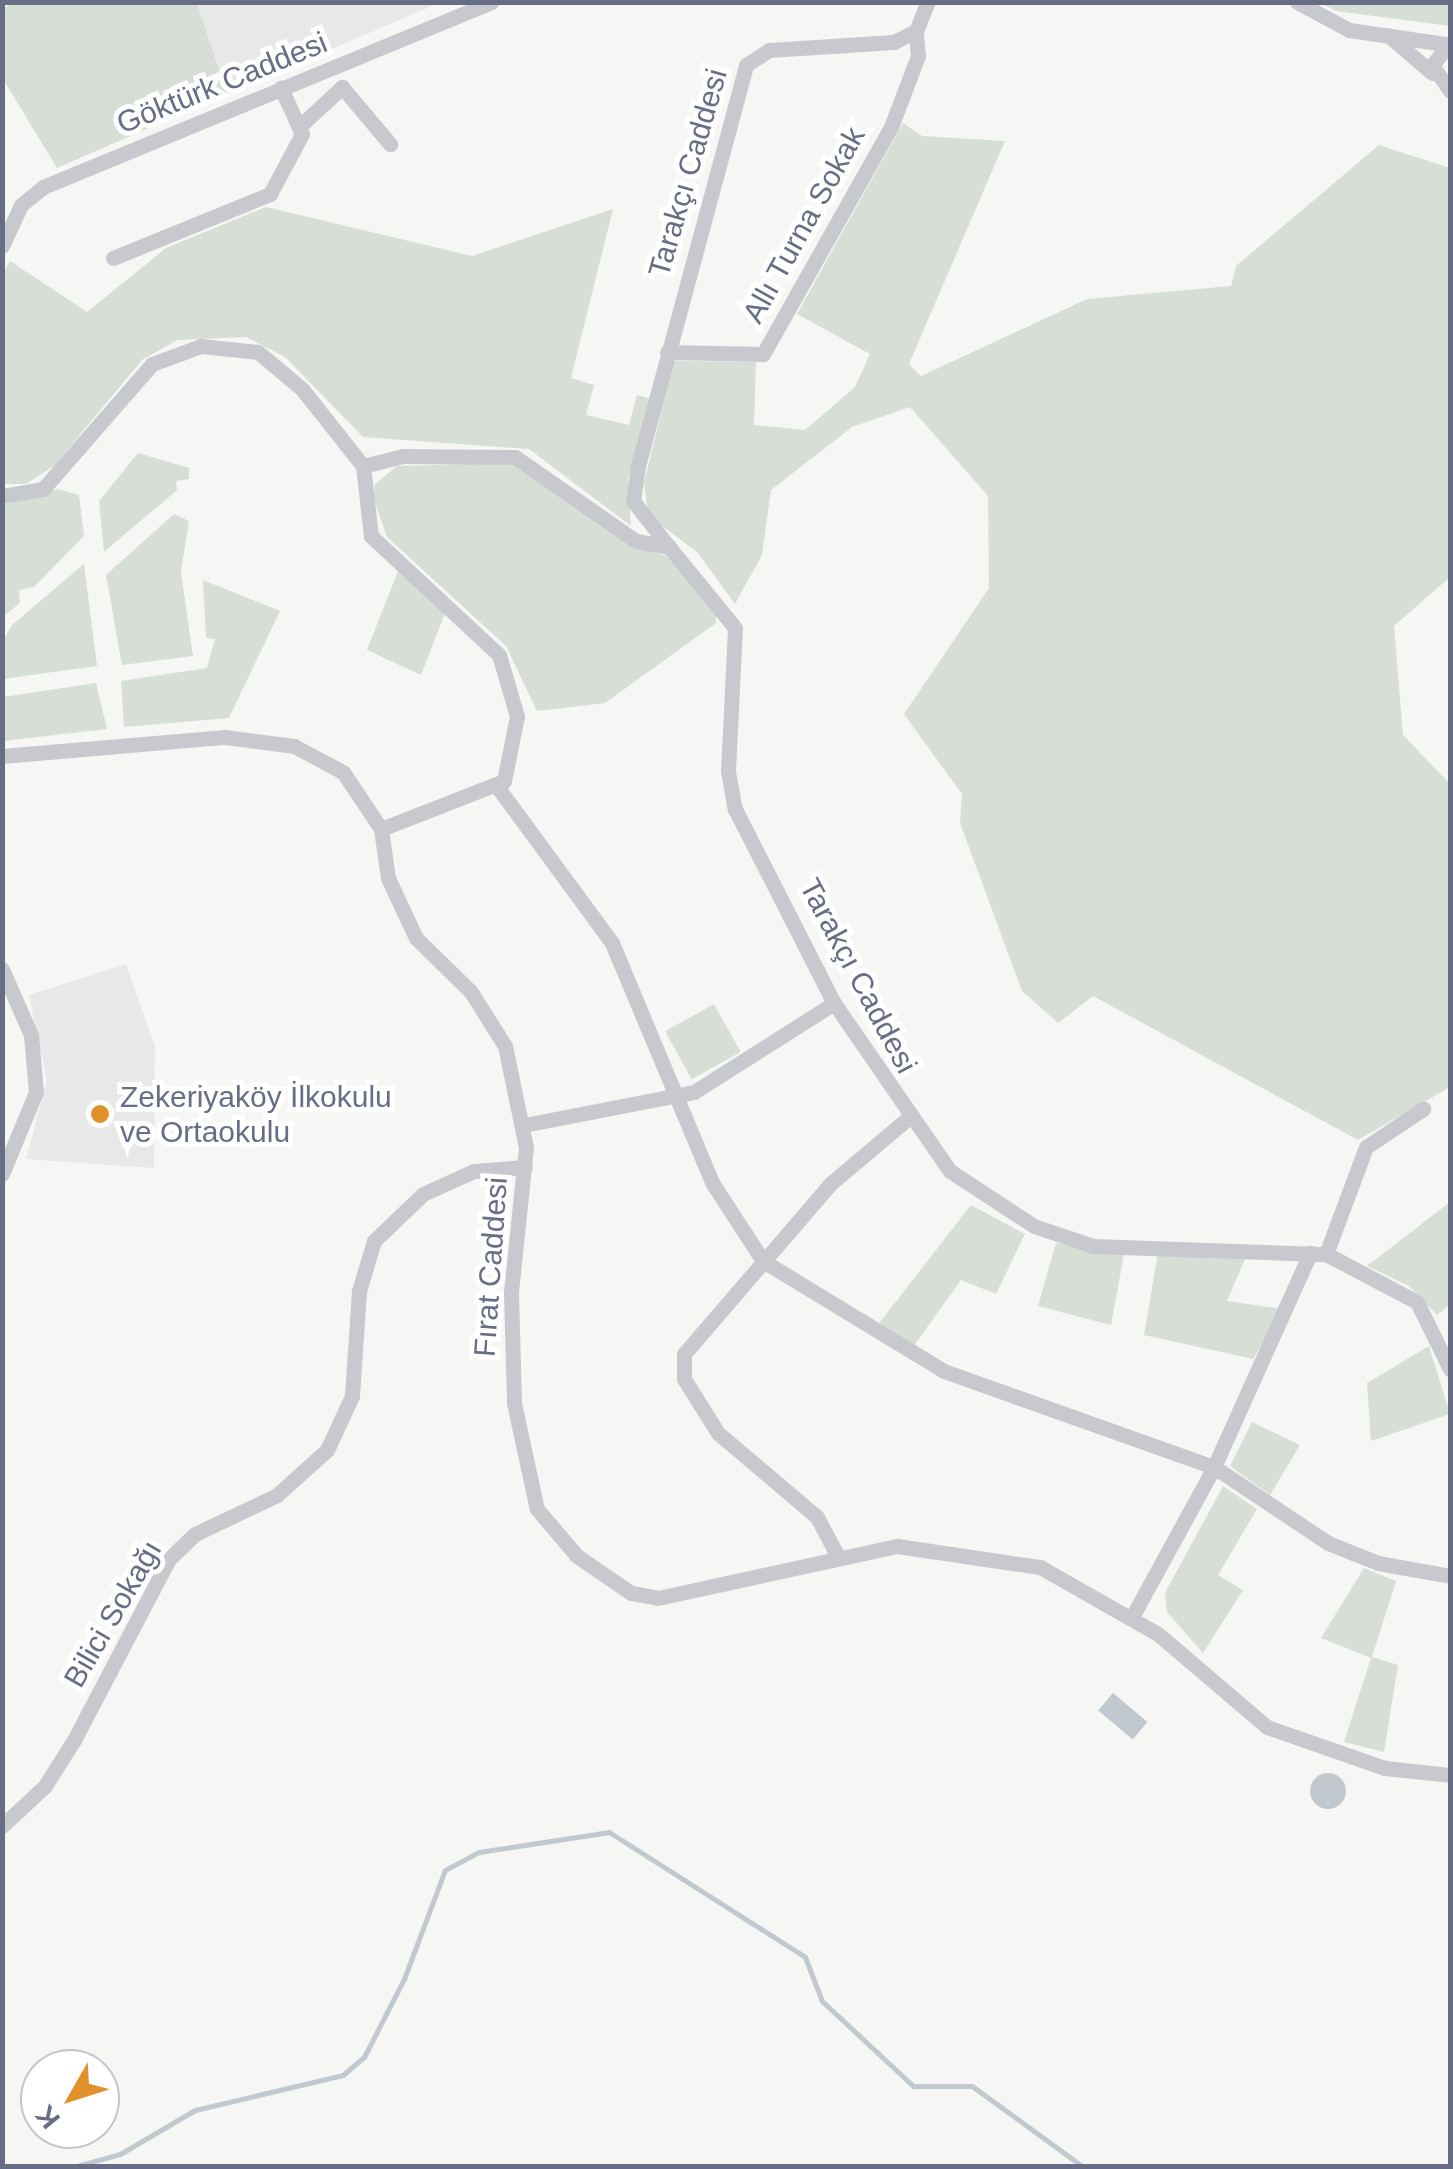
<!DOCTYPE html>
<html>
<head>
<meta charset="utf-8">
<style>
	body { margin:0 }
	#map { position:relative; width:1453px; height:2169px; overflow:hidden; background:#f6f7f4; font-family:Arial,sans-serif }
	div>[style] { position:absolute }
	.built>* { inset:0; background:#e7e8e7 }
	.green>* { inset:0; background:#d6ded5; transform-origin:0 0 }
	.water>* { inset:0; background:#c2c8d0; transform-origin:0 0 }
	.round { border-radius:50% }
	.stream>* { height:5px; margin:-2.5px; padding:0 2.5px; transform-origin:2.5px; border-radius:2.5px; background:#c2c8d0 }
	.minor>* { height:15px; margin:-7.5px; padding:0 7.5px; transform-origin:7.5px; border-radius:7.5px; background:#c8c9ce }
	.dots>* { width:28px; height:28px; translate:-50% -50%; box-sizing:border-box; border:5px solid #fff; border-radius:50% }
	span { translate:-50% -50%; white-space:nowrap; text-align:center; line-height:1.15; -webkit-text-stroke:10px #fff; paint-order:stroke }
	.street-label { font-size:30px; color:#676d85 }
	.poi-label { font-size:30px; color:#676d85 }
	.left { translate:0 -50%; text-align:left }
	.frame { position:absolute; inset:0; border:5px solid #676d85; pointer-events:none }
	.north { position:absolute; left:20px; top:2049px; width:100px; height:100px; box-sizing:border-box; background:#fff; border:2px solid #c2c5ce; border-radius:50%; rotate:231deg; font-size:28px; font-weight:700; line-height:40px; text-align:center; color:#676d85 }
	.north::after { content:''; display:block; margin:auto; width:35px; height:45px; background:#e0912c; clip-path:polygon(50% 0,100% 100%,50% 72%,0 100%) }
</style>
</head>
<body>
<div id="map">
	<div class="built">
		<i style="clip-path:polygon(197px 3px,439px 3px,227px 94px)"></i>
		<i style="clip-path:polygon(126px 964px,155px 1047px,154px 1168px,26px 1159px,47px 1080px,29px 995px)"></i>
	</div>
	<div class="green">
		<i style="clip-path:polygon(11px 3px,197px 3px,227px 94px,57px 168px,3px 79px,3px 10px)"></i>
		<i style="clip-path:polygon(1321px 3px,1450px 3px,1450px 26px,1336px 11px)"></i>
		<i style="clip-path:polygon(903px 123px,922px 136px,1005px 141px,909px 364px,921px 376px,1087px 299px,1231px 286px,1236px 266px,1379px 145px,1450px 168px,1450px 577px,1394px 626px,1403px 735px,1450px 784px,1450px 1087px,1358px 1140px,1093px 996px,1058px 1023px,1022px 991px,960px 823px,962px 794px,904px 714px,989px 588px,988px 496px,910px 407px,852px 427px,771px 490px,762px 555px,735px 604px,698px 553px,648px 515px,644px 482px,674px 361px,756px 362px,754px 425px,805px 430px,855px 387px,870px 354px,797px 314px)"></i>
		<i style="clip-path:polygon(266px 207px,472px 256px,613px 209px,571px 378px,594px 385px,586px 415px,629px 425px,637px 395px,651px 399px,628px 479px,631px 526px,529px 449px,363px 437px,285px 357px,246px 337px,177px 340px,142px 360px,54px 466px,26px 484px,3px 484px,2px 276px,10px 261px,87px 312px,166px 248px)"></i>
		<i style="clip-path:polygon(138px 453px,189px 468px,189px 479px,176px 481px,177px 490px,104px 552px,99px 501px)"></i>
		<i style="clip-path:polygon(514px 463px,633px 544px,666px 556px,716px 609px,716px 623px,605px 703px,537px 711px,506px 646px,387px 537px,374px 500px,374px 485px,397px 466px)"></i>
		<i style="clip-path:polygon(58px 489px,79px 495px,84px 536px,34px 587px,19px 590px,20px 603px,3px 617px,3px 505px)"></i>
		<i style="clip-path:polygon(174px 514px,189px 521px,181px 572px,193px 656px,122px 665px,106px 575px)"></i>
		<i style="clip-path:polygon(84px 564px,97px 666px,3px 679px,3px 640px,12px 625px)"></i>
		<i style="clip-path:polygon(398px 571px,447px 608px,421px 675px,367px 650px)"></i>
		<i style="clip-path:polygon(203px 580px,280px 611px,229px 718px,124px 727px,121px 681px,207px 668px,215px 639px,206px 638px)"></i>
		<i style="clip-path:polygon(96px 683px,107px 729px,3px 741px,3px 697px)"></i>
		<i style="left:714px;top:1004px;width:55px;height:56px;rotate:61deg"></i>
		<i style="clip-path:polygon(1450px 1202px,1450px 1304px,1437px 1315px,1409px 1286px,1367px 1266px)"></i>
		<i style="clip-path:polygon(971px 1205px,1025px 1234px,996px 1294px,961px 1280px,913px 1347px,877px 1326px)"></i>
		<i style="clip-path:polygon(1056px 1243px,1124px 1254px,1111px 1325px,1038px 1306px)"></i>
		<i style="clip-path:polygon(1158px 1253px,1246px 1257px,1227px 1301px,1282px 1309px,1253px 1359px,1144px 1335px)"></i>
		<i style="clip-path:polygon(1429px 1346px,1450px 1414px,1371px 1441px,1367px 1383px)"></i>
		<i style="clip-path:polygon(1252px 1422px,1300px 1445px,1270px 1495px,1230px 1466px)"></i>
		<i style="clip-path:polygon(1223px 1486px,1257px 1509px,1218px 1575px,1243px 1590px,1203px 1653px,1167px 1612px,1165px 1593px)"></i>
		<i style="clip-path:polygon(1364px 1568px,1396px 1581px,1372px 1657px,1398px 1665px,1384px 1752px,1344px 1742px,1371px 1658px,1321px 1638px)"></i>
	</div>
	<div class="water">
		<i style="left:1113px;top:1693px;width:45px;height:23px;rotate:40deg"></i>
		<i class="round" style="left:1310px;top:1773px;width:36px;height:36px"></i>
	</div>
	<div class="stream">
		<i style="left:77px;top:2166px;width:45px;rotate:-15.6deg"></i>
		<i style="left:120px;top:2154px;width:87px;rotate:-30.4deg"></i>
		<i style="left:195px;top:2110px;width:152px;rotate:-13.3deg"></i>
		<i style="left:343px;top:2075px;width:28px;rotate:-41deg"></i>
		<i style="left:364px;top:2057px;width:88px;rotate:-62.9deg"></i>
		<i style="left:404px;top:1979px;width:116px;rotate:-69.4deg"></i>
		<i style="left:445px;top:1870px;width:38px;rotate:-28deg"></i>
		<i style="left:479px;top:1852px;width:132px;rotate:-8.7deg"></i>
		<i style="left:609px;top:1832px;width:232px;rotate:32.5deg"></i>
		<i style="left:805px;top:1957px;width:47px;rotate:68.9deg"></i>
		<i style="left:822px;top:2001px;width:125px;rotate:43deg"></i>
		<i style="left:913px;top:2086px;width:59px"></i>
		<i style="left:972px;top:2086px;width:136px;rotate:36deg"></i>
	</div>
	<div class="minor">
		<i style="left:1297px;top:2px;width:59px;rotate:28.3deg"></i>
		<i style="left:1349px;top:30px;width:97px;rotate:8.3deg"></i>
		<i style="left:1388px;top:35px;width:58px;rotate:40.8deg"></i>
		<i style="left:1450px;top:43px;width:28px;rotate:129deg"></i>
		<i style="left:1432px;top:65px;width:32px;rotate:55deg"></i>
		<i style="left:299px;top:127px;width:59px;rotate:-42.9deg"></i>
		<i style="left:342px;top:87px;width:75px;rotate:49.9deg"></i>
		<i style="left:2px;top:246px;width:45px;rotate:-65.1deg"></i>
		<i style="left:21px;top:205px;width:28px;rotate:-39deg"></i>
		<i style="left:43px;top:187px;width:485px;rotate:-22.4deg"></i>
		<i style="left:113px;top:258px;width:170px;rotate:-22.2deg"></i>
		<i style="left:270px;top:194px;width:68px;rotate:-61.9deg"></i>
		<i style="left:302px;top:134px;width:51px;rotate:-114.5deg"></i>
		<i style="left:667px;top:352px;width:96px;rotate:1.2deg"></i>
		<i style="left:763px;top:354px;width:261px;rotate:-60.6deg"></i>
		<i style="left:891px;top:127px;width:76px;rotate:-69.2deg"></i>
		<i style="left:918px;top:56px;width:25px;rotate:-95deg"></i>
		<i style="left:363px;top:466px;width:70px;rotate:83.5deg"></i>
		<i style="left:371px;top:536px;width:175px;rotate:42.9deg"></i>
		<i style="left:499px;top:655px;width:64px;rotate:73.6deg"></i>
		<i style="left:517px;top:716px;width:66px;rotate:101.3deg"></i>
		<i style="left:504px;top:781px;width:132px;rotate:158.7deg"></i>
		<i style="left:2px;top:496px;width:42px;rotate:-9.7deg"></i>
		<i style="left:43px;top:489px;width:166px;rotate:-48.9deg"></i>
		<i style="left:152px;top:364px;width:52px;rotate:-20.2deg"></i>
		<i style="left:201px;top:346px;width:57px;rotate:6deg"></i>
		<i style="left:258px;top:352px;width:57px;rotate:40.1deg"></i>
		<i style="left:302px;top:389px;width:98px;rotate:51.6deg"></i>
		<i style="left:363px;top:466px;width:41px;rotate:-14deg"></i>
		<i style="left:403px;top:456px;width:112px;rotate:0.5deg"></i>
		<i style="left:515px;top:457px;width:147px;rotate:34.8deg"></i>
		<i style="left:636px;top:541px;width:34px;rotate:10deg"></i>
		<i style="left:669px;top:547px;width:104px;rotate:50.8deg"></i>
		<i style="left:735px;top:628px;width:143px;rotate:92.8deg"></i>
		<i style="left:728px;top:771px;width:39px;rotate:80deg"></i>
		<i style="left:735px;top:809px;width:218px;rotate:63deg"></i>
		<i style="left:834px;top:1003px;width:204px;rotate:55.4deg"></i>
		<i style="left:950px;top:1171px;width:100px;rotate:33.2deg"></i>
		<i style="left:1034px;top:1226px;width:62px;rotate:18.7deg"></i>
		<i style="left:1093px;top:1246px;width:233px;rotate:2deg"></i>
		<i style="left:1326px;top:1254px;width:103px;rotate:27.8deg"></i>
		<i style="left:1417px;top:1302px;width:75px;rotate:63.8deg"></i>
		<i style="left:669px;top:547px;width:58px;rotate:-128deg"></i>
		<i style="left:633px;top:501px;width:35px;rotate:-82deg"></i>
		<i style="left:638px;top:466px;width:415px;rotate:-74.9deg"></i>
		<i style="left:746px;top:65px;width:27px;rotate:-33deg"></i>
		<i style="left:769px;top:50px;width:125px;rotate:-3.7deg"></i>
		<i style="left:894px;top:42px;width:25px;rotate:-27deg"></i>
		<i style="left:916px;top:31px;width:31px;rotate:-68deg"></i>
		<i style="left:2px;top:756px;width:224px;rotate:-4.9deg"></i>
		<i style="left:225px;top:737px;width:70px;rotate:7.4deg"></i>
		<i style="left:294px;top:746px;width:55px;rotate:28deg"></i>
		<i style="left:343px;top:772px;width:69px;rotate:56.3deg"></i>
		<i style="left:381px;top:829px;width:49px;rotate:81.9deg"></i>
		<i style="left:388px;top:878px;width:66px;rotate:65deg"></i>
		<i style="left:416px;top:938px;width:77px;rotate:44.5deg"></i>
		<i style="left:471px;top:992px;width:64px;rotate:57.8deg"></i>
		<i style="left:505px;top:1046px;width:103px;rotate:78.3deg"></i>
		<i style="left:526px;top:1147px;width:147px;rotate:95.9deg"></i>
		<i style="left:511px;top:1293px;width:110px;rotate:88.4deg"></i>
		<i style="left:514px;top:1403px;width:108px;rotate:77.8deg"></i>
		<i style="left:537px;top:1509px;width:62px;rotate:49.6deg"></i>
		<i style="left:577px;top:1556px;width:65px;rotate:34.4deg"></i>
		<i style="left:631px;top:1593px;width:27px;rotate:10deg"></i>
		<i style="left:658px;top:1598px;width:245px;rotate:-12.3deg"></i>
		<i style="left:897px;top:1546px;width:145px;rotate:8.4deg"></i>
		<i style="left:1040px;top:1567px;width:136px;rotate:29.6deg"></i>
		<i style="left:1158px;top:1634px;width:143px;rotate:40.5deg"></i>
		<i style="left:1267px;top:1727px;width:125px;rotate:19.2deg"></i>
		<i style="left:1385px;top:1768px;width:65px;rotate:6.1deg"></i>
		<i style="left:496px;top:785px;width:196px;rotate:53.7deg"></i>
		<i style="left:612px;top:943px;width:261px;rotate:67.3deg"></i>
		<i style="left:713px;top:1184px;width:92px;rotate:57deg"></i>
		<i style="left:763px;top:1261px;width:212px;rotate:31.3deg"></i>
		<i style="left:944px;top:1371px;width:287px;rotate:19.6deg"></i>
		<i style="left:1214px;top:1467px;width:137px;rotate:33.7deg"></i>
		<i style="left:1328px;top:1543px;width:54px;rotate:21.8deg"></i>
		<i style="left:1378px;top:1563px;width:73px;rotate:10.2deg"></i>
		<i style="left:2px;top:969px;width:72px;rotate:66.3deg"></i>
		<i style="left:31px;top:1035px;width:57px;rotate:85deg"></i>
		<i style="left:36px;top:1092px;width:89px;rotate:112.5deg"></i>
		<i style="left:524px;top:1125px;width:173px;rotate:-11deg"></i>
		<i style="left:694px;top:1092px;width:166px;rotate:-32.4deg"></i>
		<i style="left:1326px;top:1254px;width:114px;rotate:-69.5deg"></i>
		<i style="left:1366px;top:1147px;width:69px;rotate:-33.7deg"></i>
		<i style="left:837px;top:1555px;width:43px;rotate:-117.8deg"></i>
		<i style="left:817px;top:1517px;width:130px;rotate:-139.7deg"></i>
		<i style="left:718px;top:1433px;width:64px;rotate:-122.2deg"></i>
		<i style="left:684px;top:1379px;width:25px;rotate:-90deg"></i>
		<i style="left:684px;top:1354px;width:224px;rotate:-49.3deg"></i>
		<i style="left:830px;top:1184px;width:102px;rotate:-40.2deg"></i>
		<i style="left:1132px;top:1617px;width:171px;rotate:-61.3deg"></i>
		<i style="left:1214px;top:1467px;width:235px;rotate:-65.8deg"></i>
		<i style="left:2px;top:1826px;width:59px;rotate:-42.9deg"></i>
		<i style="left:45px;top:1786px;width:54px;rotate:-57.8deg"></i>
		<i style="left:74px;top:1740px;width:204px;rotate:-62.3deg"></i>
		<i style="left:169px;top:1559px;width:36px;rotate:-44deg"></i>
		<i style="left:195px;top:1534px;width:91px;rotate:-25.4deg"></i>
		<i style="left:277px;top:1495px;width:67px;rotate:-42deg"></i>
		<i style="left:327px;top:1450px;width:60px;rotate:-65.2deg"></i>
		<i style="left:352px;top:1396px;width:105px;rotate:-86.2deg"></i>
		<i style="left:359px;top:1291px;width:52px;rotate:-73.3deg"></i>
		<i style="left:374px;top:1241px;width:68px;rotate:-43.8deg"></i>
		<i style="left:423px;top:1194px;width:56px;rotate:-24.3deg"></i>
		<i style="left:474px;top:1171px;width:51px;rotate:-4.5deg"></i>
	</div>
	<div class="dots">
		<i style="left:100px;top:1114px;background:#e0912c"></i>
	</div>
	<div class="street-label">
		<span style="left:222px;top:83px;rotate:-22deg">Göktürk Caddesi</span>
		<span style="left:688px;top:173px;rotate:-74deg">Tarakçı Caddesi</span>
		<span style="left:804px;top:225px;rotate:-61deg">Allı Turna Sokak</span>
		<span style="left:858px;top:976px;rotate:62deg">Tarakçı Caddesi</span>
		<span style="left:491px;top:1267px;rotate:-86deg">Fırat Caddesi</span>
		<span style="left:113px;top:1614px;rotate:-60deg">Bilici Sokağı</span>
	</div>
	<div class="poi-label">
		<span class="left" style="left:120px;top:1114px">Zekeriyaköy İlkokulu<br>ve Ortaokulu</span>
	</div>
	<div class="frame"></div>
	<div class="north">K</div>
</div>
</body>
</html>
